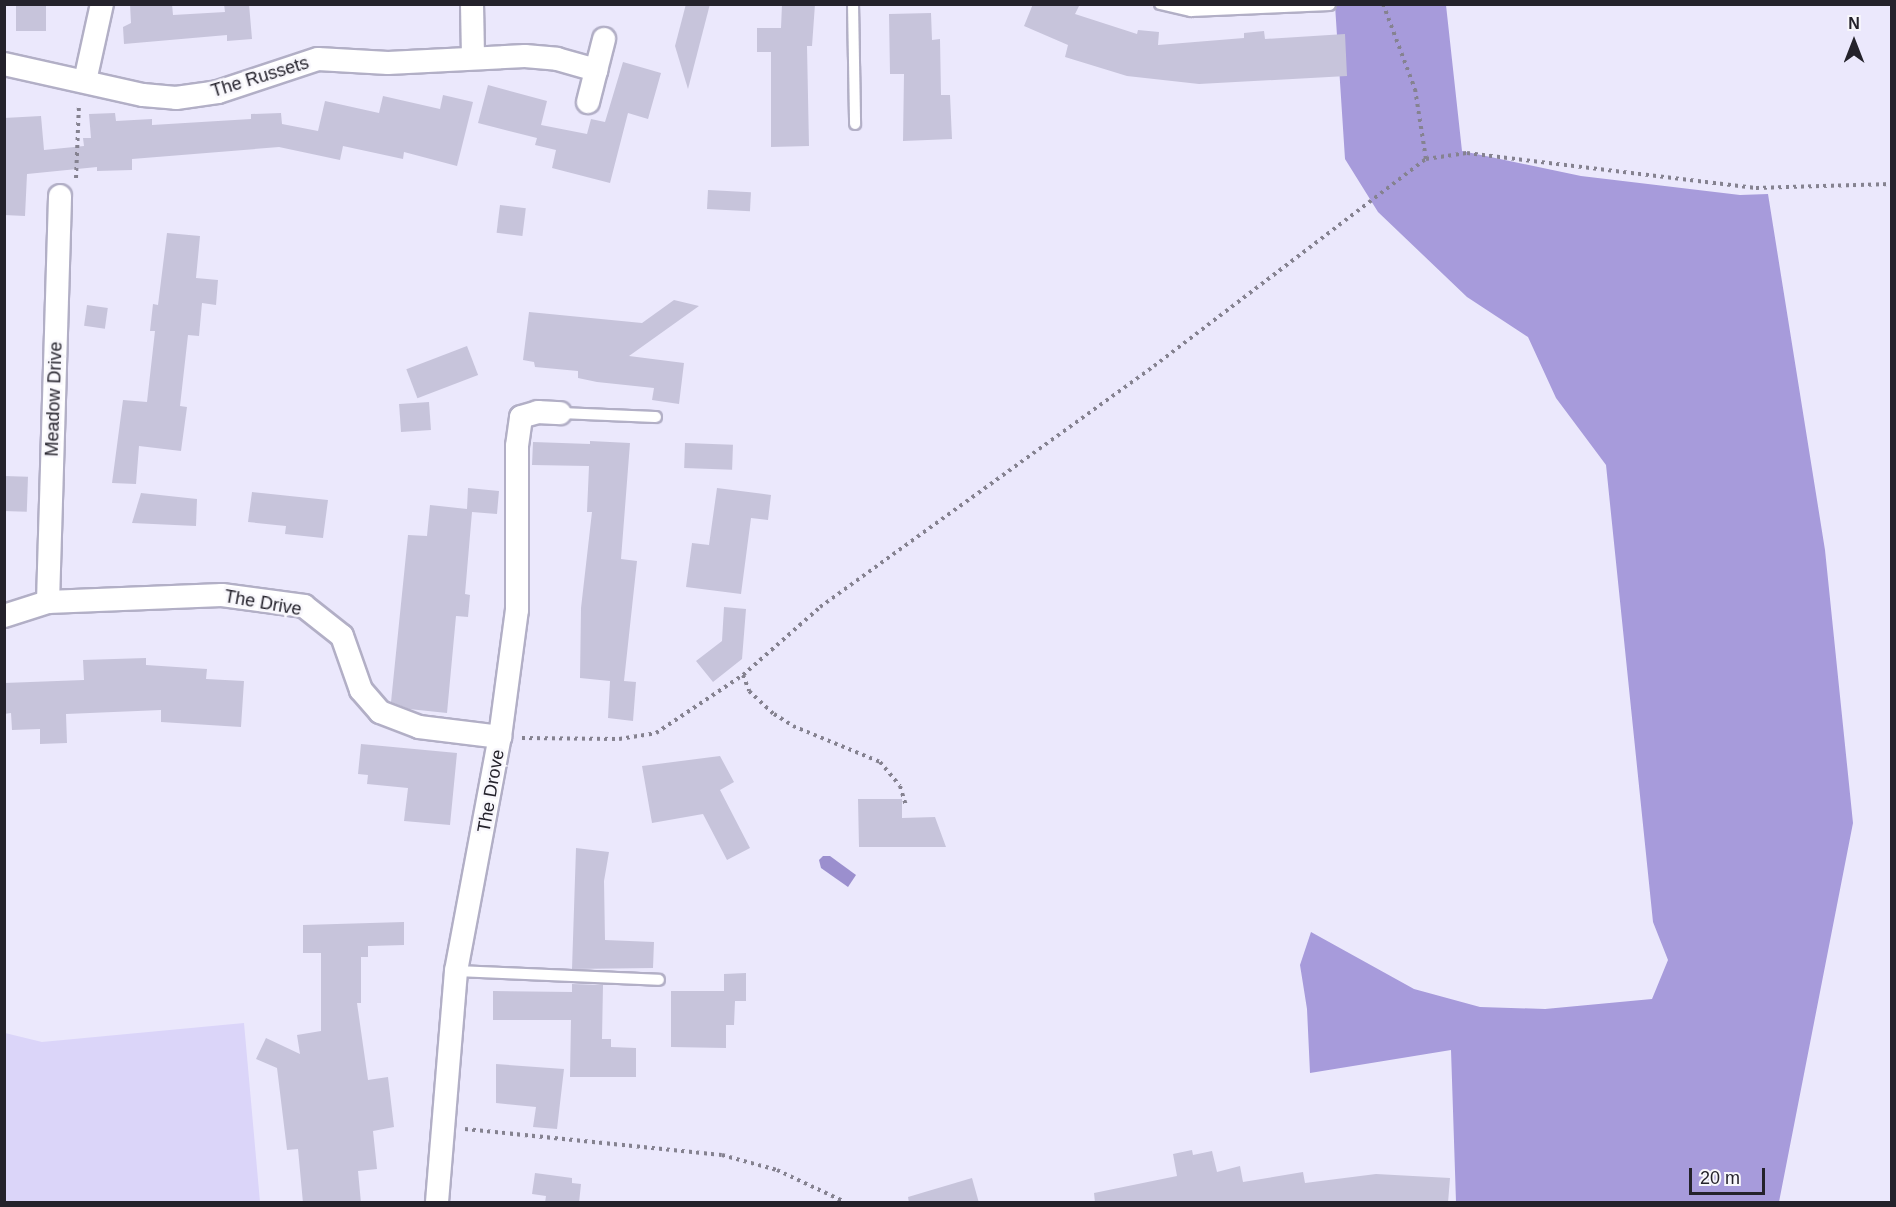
<!DOCTYPE html>
<html>
<head>
<meta charset="utf-8">
<style>
	body { margin:0 }
	#map { position:relative; width:1896px; height:1207px; overflow:hidden; background:#ebe8fc; font-family:Helvetica,sans-serif }
	div>[style] { position:absolute }
	.green>* { inset:0; background:#dbd5f9 }
	.forest>* { inset:0; background:#a79bdb }
	.water>* { inset:0; background:#9b8fce }
	.building>* { inset:0; background:#c7c4db; transform-origin:0 0 }
	.path>* { height:4px; margin-top:-2px; transform-origin:0; background:repeating-linear-gradient(90deg,#858290 0 3px,transparent 0 7.5px) }
	.roads { filter:drop-shadow(2px 0 #b2afc6) drop-shadow(-2px 0 #b2afc6) drop-shadow(0 2px #b2afc6) drop-shadow(0 -2px #b2afc6) }
	.service>* { height:10px; margin:-5px; padding:0 5px; transform-origin:5px; border-radius:5px; background:#fff }
	.minor>* { height:22px; margin:-11px; padding:0 11px; transform-origin:11px; border-radius:11px; background:#fff }
	span { translate:-50% -50%; white-space:nowrap; text-align:center; line-height:1.15; -webkit-text-stroke:5px #f8f7fc; paint-order:stroke }
	.street-label { font-size:18px; color:#24222b }
	.frame { position:absolute; inset:0; border:6px solid #24222b; pointer-events:none }
	.north { position:absolute; left:1824px; top:12px; width:60px; height:60px; -webkit-text-stroke:4px #f8f7fc; paint-order:stroke; rotate:0deg; font-size:16px; font-weight:700; line-height:24px; text-align:center; color:#24222b }
	.north::after { content:''; display:block; margin:auto; width:21px; height:27px; background:#24222b; clip-path:polygon(50% 0,100% 100%,50% 72%,0 100%) }
	.scale { position:absolute; left:1689px; top:1168px; width:76px; height:27px; box-sizing:border-box; border:3px solid #24222b; border-top:0; padding-left:8px; font-size:18px; line-height:21px; white-space:nowrap; color:#24222b; -webkit-text-stroke:4px #f8f7fc; paint-order:stroke }
</style>
</head>
<body>
<div id="map">
	<div class="green">
		<i style="clip-path:polygon(244px 1023px,260px 1202px,5px 1202px,5px 1033px,42px 1042px)"></i>
	</div>
	<div class="forest">
		<i style="clip-path:polygon(1335px 5px,1446px 5px,1462px 151px,1581px 176px,1740px 195px,1768px 194px,1825px 550px,1853px 823px,1779px 1202px,1456px 1202px,1451px 1050px,1310px 1073px,1307px 1009px,1300px 965px,1311px 932px,1414px 989px,1480px 1007px,1545px 1009px,1652px 999px,1668px 960px,1653px 922px,1606px 465px,1556px 398px,1528px 337px,1467px 297px,1378px 212px,1345px 159px)"></i>
	</div>
	<div class="water">
		<i style="clip-path:polygon(823px 856px,830px 856px,856px 875px,848px 887px,821px 868px,819px 860px)"></i>
	</div>
	<div class="building">
		<i style="left:16px;top:4px;width:30px;height:27px"></i>
		<i style="clip-path:polygon(130px 4px,172px 4px,173px 15px,225px 12px,224px 4px,249px 4px,252px 39px,227px 41px,227px 35px,124px 44px,123px 27px,131px 23px)"></i>
		<i style="clip-path:polygon(686px 4px,710px 4px,688px 89px,675px 46px)"></i>
		<i style="clip-path:polygon(782px 4px,815px 4px,812px 46px,807px 46px,809px 146px,771px 147px,771px 52px,757px 52px,757px 28px,781px 28px)"></i>
		<i style="clip-path:polygon(1033px 4px,1080px 4px,1075px 14px,1137px 34px,1138px 30px,1159px 32px,1158px 45px,1244px 38px,1244px 33px,1264px 31px,1265px 39px,1345px 34px,1347px 76px,1199px 84px,1127px 76px,1065px 57px,1068px 45px,1024px 26px)"></i>
		<i style="clip-path:polygon(931px 13px,932px 40px,940px 39px,941px 95px,950px 95px,952px 139px,903px 141px,904px 74px,890px 74px,889px 14px)"></i>
		<i style="clip-path:polygon(623px 62px,661px 73px,648px 119px,628px 113px,610px 183px,552px 168px,556px 150px,535px 145px,537px 138px,478px 123px,488px 85px,547px 101px,541px 125px,587px 134px,591px 119px,605px 122px)"></i>
		<i style="clip-path:polygon(443px 95px,473px 102px,457px 166px,404px 152px,403px 159px,343px 146px,340px 160px,279px 147px,132px 159px,132px 170px,97px 171px,97px 167px,27px 174px,25px 216px,4px 215px,4px 118px,41px 116px,44px 150px,84px 146px,83px 138px,91px 138px,89px 114px,115px 113px,116px 121px,152px 119px,152px 125px,251px 119px,251px 114px,281px 113px,282px 124px,318px 131px,325px 101px,379px 113px,383px 96px,440px 109px)"></i>
		<i style="left:708px;top:190px;width:43px;height:19px;rotate:3deg"></i>
		<i style="left:500px;top:205px;width:26px;height:28px;rotate:7deg"></i>
		<i style="clip-path:polygon(167px 233px,200px 236px,196px 278px,218px 280px,216px 305px,202px 303px,199px 336px,188px 335px,180px 406px,187px 407px,181px 451px,139px 446px,136px 484px,112px 483px,123px 400px,147px 402px,155px 331px,150px 331px,153px 304px,158px 305px)"></i>
		<i style="clip-path:polygon(674px 300px,699px 306px,629px 356px,684px 363px,679px 404px,652px 400px,654px 388px,597px 382px,578px 378px,578px 371px,535px 367px,534px 362px,523px 360px,529px 312px,642px 323px)"></i>
		<i style="left:87px;top:305px;width:21px;height:21px;rotate:8deg"></i>
		<i style="left:467px;top:346px;width:31px;height:65px;rotate:69deg"></i>
		<i style="left:429px;top:402px;width:28px;height:30px;rotate:86deg"></i>
		<i style="clip-path:polygon(590px 441px,630px 443px,621px 559px,637px 561px,624px 681px,636px 682px,633px 721px,608px 718px,610px 681px,580px 678px,581px 608px,592px 512px,587px 512px,589px 466px,532px 465px,533px 442px,590px 444px)"></i>
		<i style="left:685px;top:443px;width:48px;height:25px;rotate:2deg"></i>
		<i style="left:4px;top:476px;width:24px;height:35px;rotate:2deg"></i>
		<i style="clip-path:polygon(468px 488px,499px 491px,497px 514px,472px 512px,465px 594px,470px 595px,468px 617px,456px 616px,447px 713px,409px 709px,391px 702px,408px 535px,427px 536px,430px 505px,467px 509px)"></i>
		<i style="clip-path:polygon(717px 488px,771px 495px,768px 520px,751px 518px,741px 594px,686px 587px,692px 543px,709px 545px)"></i>
		<i style="clip-path:polygon(252px 492px,328px 500px,323px 538px,285px 534px,286px 526px,248px 522px)"></i>
		<i style="clip-path:polygon(141px 493px,197px 499px,196px 526px,132px 523px)"></i>
		<i style="clip-path:polygon(724px 607px,746px 609px,742px 659px,713px 682px,696px 661px,722px 641px)"></i>
		<i style="clip-path:polygon(146px 658px,146px 665px,207px 669px,206px 679px,244px 681px,241px 727px,161px 722px,161px 710px,66px 714px,67px 743px,40px 744px,40px 729px,12px 730px,11px 713px,4px 714px,4px 683px,84px 680px,83px 660px)"></i>
		<i style="clip-path:polygon(361px 744px,457px 753px,450px 825px,404px 821px,408px 788px,367px 784px,368px 775px,358px 774px)"></i>
		<i style="clip-path:polygon(720px 756px,734px 782px,720px 790px,750px 848px,727px 860px,703px 814px,652px 823px,642px 766px)"></i>
		<i style="clip-path:polygon(858px 799px,902px 799px,902px 818px,935px 817px,946px 847px,859px 847px)"></i>
		<i style="clip-path:polygon(576px 848px,609px 852px,604px 881px,605px 940px,654px 942px,653px 968px,572px 969px)"></i>
		<i style="clip-path:polygon(404px 922px,404px 945px,368px 946px,368px 957px,361px 957px,361px 1003px,357px 1003px,368px 1080px,388px 1077px,394px 1127px,373px 1131px,377px 1169px,358px 1171px,361px 1203px,303px 1203px,298px 1149px,287px 1150px,277px 1068px,256px 1059px,266px 1038px,300px 1054px,297px 1035px,321px 1031px,321px 953px,303px 953px,303px 925px)"></i>
		<i style="clip-path:polygon(746px 973px,746px 1001px,735px 1001px,734px 1025px,726px 1025px,726px 1048px,671px 1047px,671px 991px,724px 991px,724px 974px)"></i>
		<i style="clip-path:polygon(572px 984px,603px 985px,602px 1039px,611px 1039px,611px 1047px,636px 1048px,636px 1077px,570px 1077px,571px 1020px,493px 1020px,493px 991px,572px 992px)"></i>
		<i style="clip-path:polygon(496px 1064px,564px 1069px,557px 1129px,533px 1127px,536px 1107px,496px 1103px)"></i>
		<i style="clip-path:polygon(1192px 1150px,1193px 1155px,1212px 1151px,1217px 1172px,1240px 1166px,1243px 1182px,1303px 1172px,1305px 1183px,1376px 1174px,1450px 1178px,1448px 1203px,1095px 1203px,1094px 1193px,1177px 1176px,1173px 1154px)"></i>
		<i style="clip-path:polygon(535px 1173px,572px 1178px,572px 1183px,581px 1184px,579px 1203px,545px 1203px,546px 1196px,532px 1194px)"></i>
		<i style="clip-path:polygon(972px 1178px,979px 1203px,909px 1203px,908px 1197px)"></i>
	</div>
	<div class="path">
		<i style="left:1383px;top:4px;width:91px;rotate:69.4deg"></i>
		<i style="left:1415px;top:89px;width:71px;rotate:81.1deg"></i>
		<i style="left:76px;top:178px;width:74px;rotate:-87.7deg"></i>
		<i style="left:743px;top:675px;width:17px;rotate:69deg"></i>
		<i style="left:749px;top:691px;width:34px;rotate:43deg"></i>
		<i style="left:774px;top:714px;width:22px;rotate:32deg"></i>
		<i style="left:793px;top:726px;width:94px;rotate:22.5deg"></i>
		<i style="left:880px;top:762px;width:31px;rotate:50deg"></i>
		<i style="left:900px;top:786px;width:21px;rotate:73deg"></i>
		<i style="left:522px;top:738px;width:97px;rotate:0.6deg"></i>
		<i style="left:619px;top:739px;width:37px;rotate:-9deg"></i>
		<i style="left:656px;top:733px;width:105px;rotate:-33.7deg"></i>
		<i style="left:743px;top:675px;width:103px;rotate:-41.4deg"></i>
		<i style="left:820px;top:607px;width:412px;rotate:-35.8deg"></i>
		<i style="left:1154px;top:366px;width:342px;rotate:-37.3deg"></i>
		<i style="left:1426px;top:159px;width:41px;rotate:-8.3deg"></i>
		<i style="left:1467px;top:153px;width:291px;rotate:6.9deg"></i>
		<i style="left:1756px;top:188px;width:136px;rotate:-1.7deg"></i>
		<i style="left:465px;top:1129px;width:258px;rotate:5.8deg"></i>
		<i style="left:722px;top:1155px;width:57px;rotate:15.3deg"></i>
		<i style="left:777px;top:1170px;width:75px;rotate:25.2deg"></i>
	</div>
	<div class="roads">
		<div class="service">
			<i style="left:853px;top:4px;width:120px;rotate:89deg"></i>
			<i style="left:1160px;top:4px;width:32px;rotate:13deg"></i>
			<i style="left:1191px;top:11px;width:139px;rotate:-2.5deg"></i>
			<i style="left:560px;top:413px;width:96px;rotate:2.4deg"></i>
			<i style="left:456px;top:971px;width:203px;rotate:2.5deg"></i>
		</div>
		<div class="minor">
			<i style="left:472px;top:4px;width:54px;rotate:88.9deg"></i>
			<i style="left:4px;top:64px;width:142px;rotate:12.6deg"></i>
			<i style="left:143px;top:95px;width:33px;rotate:5deg"></i>
			<i style="left:176px;top:98px;width:42px;rotate:-8.1deg"></i>
			<i style="left:218px;top:92px;width:105px;rotate:-18.3deg"></i>
			<i style="left:318px;top:59px;width:70px;rotate:3.3deg"></i>
			<i style="left:388px;top:63px;width:137px;rotate:-2.9deg"></i>
			<i style="left:525px;top:56px;width:32px;rotate:5deg"></i>
			<i style="left:557px;top:59px;width:41px;rotate:15.8deg"></i>
			<i style="left:85px;top:81px;width:79px;rotate:-77.6deg"></i>
			<i style="left:588px;top:102px;width:65px;rotate:-75.7deg"></i>
			<i style="left:48px;top:602px;width:406px;rotate:-88.3deg"></i>
			<i style="left:4px;top:616px;width:46px;rotate:-17.7deg"></i>
			<i style="left:48px;top:602px;width:174px;rotate:-2.3deg"></i>
			<i style="left:222px;top:595px;width:83px;rotate:7.6deg"></i>
			<i style="left:304px;top:606px;width:48px;rotate:38.3deg"></i>
			<i style="left:342px;top:636px;width:57px;rotate:70.6deg"></i>
			<i style="left:361px;top:690px;width:29px;rotate:49deg"></i>
			<i style="left:380px;top:712px;width:42px;rotate:21deg"></i>
			<i style="left:419px;top:727px;width:82px;rotate:7deg"></i>
			<i style="left:437px;top:1202px;width:232px;rotate:-85.3deg"></i>
			<i style="left:456px;top:971px;width:238px;rotate:-79.4deg"></i>
			<i style="left:500px;top:737px;width:128px;rotate:-82.4deg"></i>
			<i style="left:517px;top:610px;width:164px;rotate:-90deg"></i>
			<i style="left:517px;top:446px;width:29px;rotate:-82deg"></i>
			<i style="left:521px;top:417px;width:18px;rotate:-16deg"></i>
			<i style="left:538px;top:412px;width:22px;rotate:3deg"></i>
		</div>
	</div>
	<div class="street-label">
		<span style="left:260px;top:77px;rotate:-17deg">The Russets</span>
		<span style="left:54px;top:399px;rotate:-88deg">Meadow Drive</span>
		<span style="left:263px;top:603px;rotate:10deg">The Drive</span>
		<span style="left:491px;top:791px;rotate:-80deg">The Drove</span>
	</div>
	<div class="frame"></div>
	<div class="north">N</div>
	<div class="scale">20 m</div>
</div>
</body>
</html>
